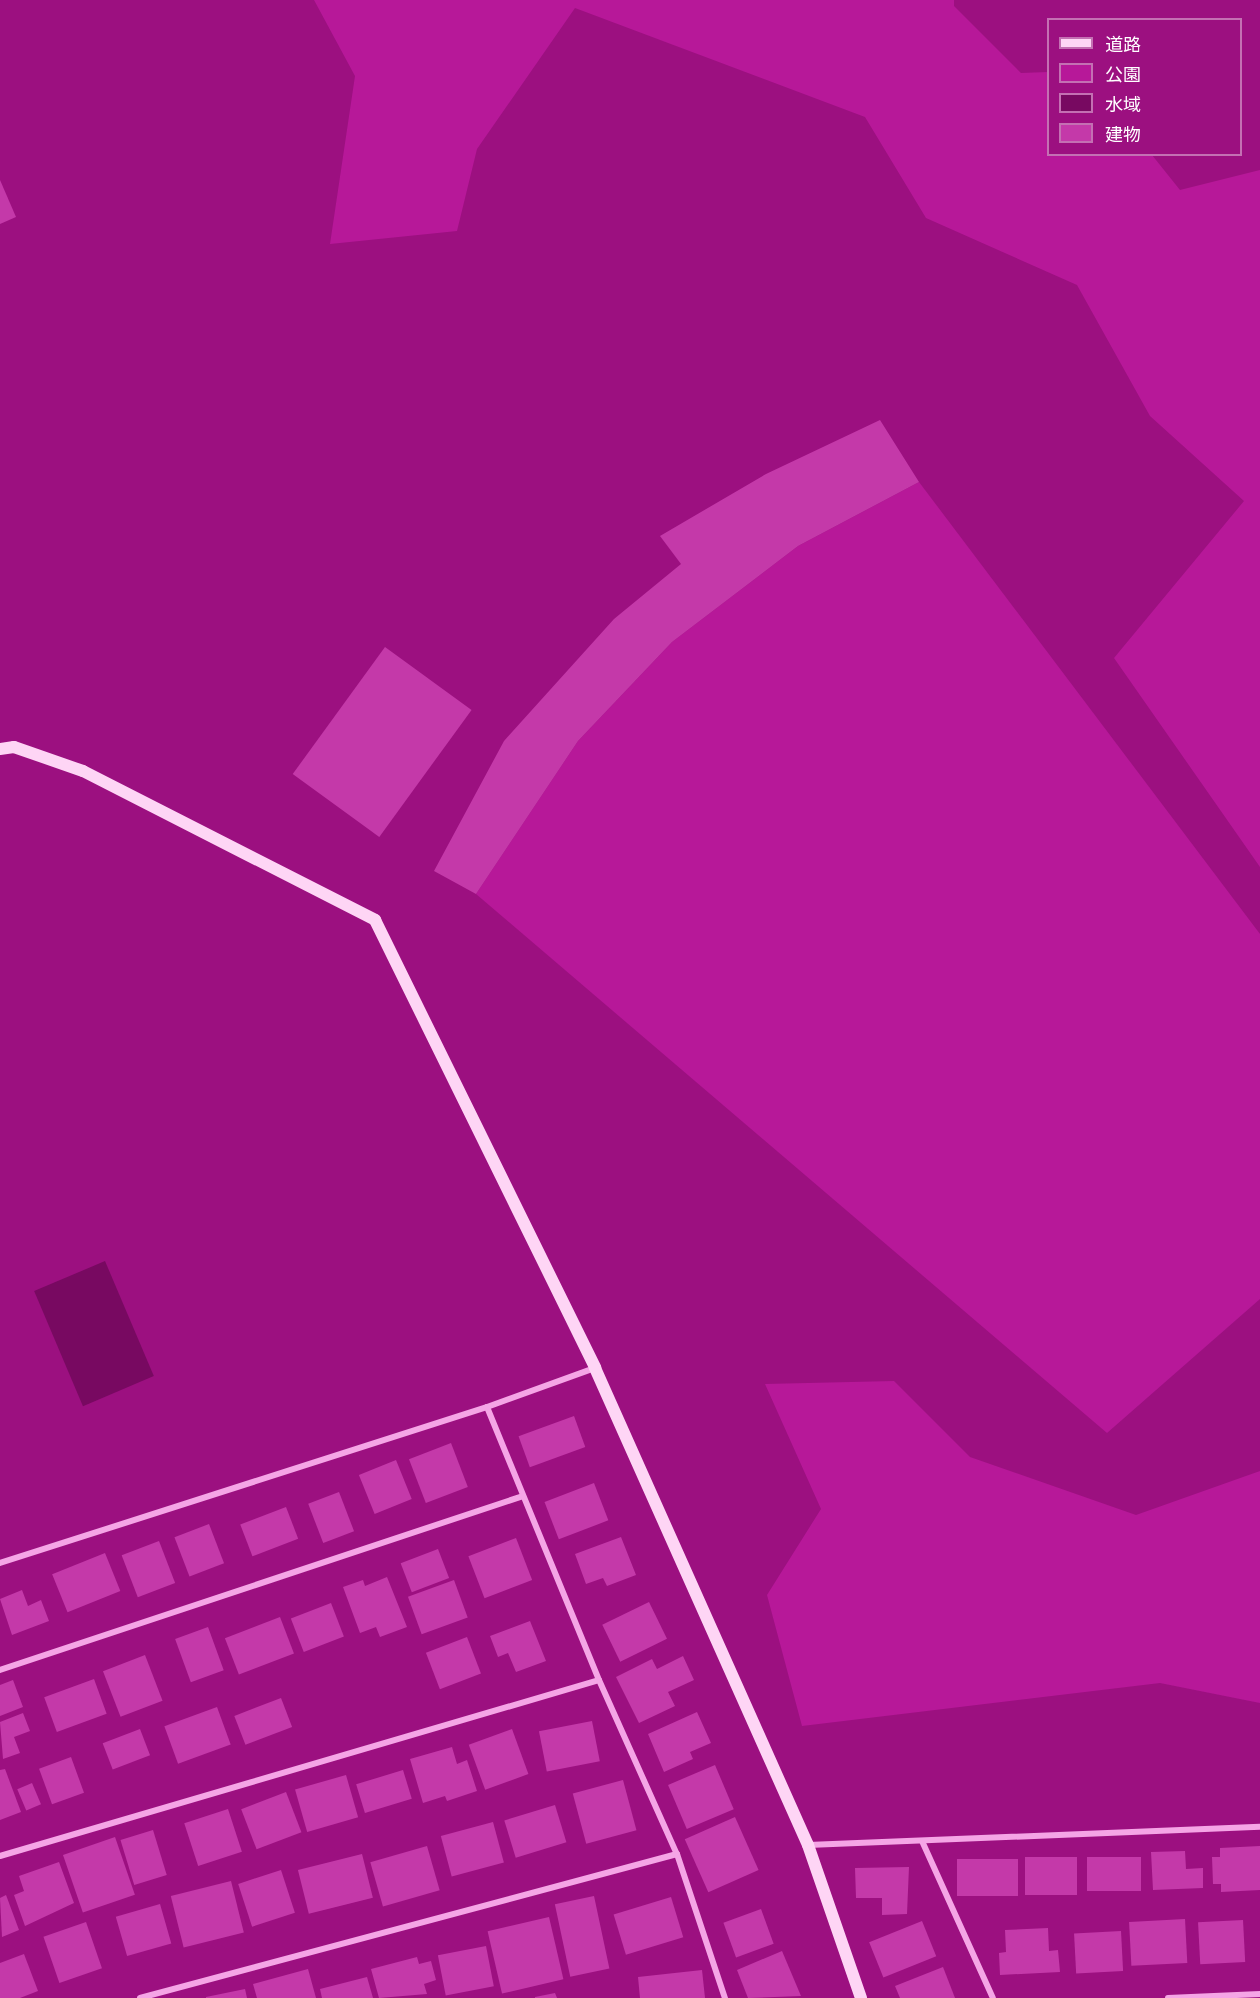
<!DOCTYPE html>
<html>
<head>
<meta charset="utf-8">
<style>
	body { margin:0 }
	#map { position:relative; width:1260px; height:1998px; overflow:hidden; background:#9c1080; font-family:"Archivo Narrow","Noto Sans JP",sans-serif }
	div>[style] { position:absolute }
	.green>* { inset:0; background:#b71899 }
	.water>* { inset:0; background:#780961; transform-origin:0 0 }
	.building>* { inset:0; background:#c439a9; transform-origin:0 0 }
	.street>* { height:6px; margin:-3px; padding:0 3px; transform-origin:3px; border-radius:3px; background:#f5a5e6 }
	.secondary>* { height:12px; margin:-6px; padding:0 6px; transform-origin:6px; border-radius:6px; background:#fed5f5 }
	span { translate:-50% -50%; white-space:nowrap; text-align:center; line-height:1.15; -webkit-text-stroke:5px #9c1080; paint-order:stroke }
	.legend { position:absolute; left:1047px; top:18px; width:195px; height:138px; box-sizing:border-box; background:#9c1080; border:2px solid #c470b3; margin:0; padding:8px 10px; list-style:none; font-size:18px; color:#fff }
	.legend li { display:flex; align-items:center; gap:12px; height:30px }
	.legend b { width:30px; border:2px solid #c470b3 }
</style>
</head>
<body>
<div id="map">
	<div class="green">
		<i style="clip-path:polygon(314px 0,954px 0,954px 6px,1021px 73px,1048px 72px,1048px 154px,1152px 155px,1180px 190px,1260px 170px,1260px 867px,1114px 658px,1244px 501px,1150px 416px,1077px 285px,926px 218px,865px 117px,575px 8px,477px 149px,457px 231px,330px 244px,355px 76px)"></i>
		<i style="clip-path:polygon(919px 482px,1260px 934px,1260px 1299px,1107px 1433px,476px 894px,578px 741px,672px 642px,798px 546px)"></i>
		<i style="clip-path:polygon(894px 1381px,970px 1457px,1136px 1515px,1260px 1471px,1260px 1703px,1160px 1683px,802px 1726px,767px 1595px,821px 1509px,765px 1384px)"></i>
	</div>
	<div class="water">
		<i style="left:105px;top:1261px;width:125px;height:77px;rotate:67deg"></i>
	</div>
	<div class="building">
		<i style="clip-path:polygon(0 180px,16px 217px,0 224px)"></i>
		<i style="clip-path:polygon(880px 420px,919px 482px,798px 546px,672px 642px,578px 741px,476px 894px,434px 871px,504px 741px,614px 619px,681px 564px,660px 536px,766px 474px)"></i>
		<i style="left:385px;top:647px;width:107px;height:157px;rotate:36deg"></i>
		<i style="left:574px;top:1416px;width:33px;height:59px;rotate:70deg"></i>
		<i style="left:451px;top:1443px;width:47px;height:45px;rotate:69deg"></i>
		<i style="left:396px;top:1460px;width:42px;height:40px;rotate:68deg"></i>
		<i style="left:594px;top:1483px;width:40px;height:53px;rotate:69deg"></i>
		<i style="left:339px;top:1492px;width:42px;height:33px;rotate:69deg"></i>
		<i style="left:286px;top:1507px;width:34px;height:49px;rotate:69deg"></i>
		<i style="left:209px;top:1524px;width:42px;height:37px;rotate:69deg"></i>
		<i style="clip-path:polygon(621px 1537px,636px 1575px,607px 1586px,603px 1578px,586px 1584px,575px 1554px)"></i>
		<i style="left:516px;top:1538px;width:45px;height:51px;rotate:69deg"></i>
		<i style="left:159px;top:1541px;width:45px;height:40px;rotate:69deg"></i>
		<i style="left:438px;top:1549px;width:31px;height:40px;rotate:69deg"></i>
		<i style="left:105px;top:1553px;width:41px;height:57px;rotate:68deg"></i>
		<i style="clip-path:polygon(387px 1577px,407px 1627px,380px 1637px,376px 1627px,360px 1633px,343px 1587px,363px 1580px,365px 1586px)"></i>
		<i style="left:454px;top:1580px;width:40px;height:49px;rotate:70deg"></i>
		<i style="clip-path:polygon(22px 1590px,28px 1606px,41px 1600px,49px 1621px,12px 1635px,0 1599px)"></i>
		<i style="left:649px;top:1602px;width:41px;height:52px;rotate:64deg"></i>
		<i style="left:331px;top:1603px;width:36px;height:43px;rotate:69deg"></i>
		<i style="left:280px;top:1617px;width:39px;height:59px;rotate:69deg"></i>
		<i style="clip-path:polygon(530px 1621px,546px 1661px,516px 1672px,508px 1653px,498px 1657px,490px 1636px)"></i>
		<i style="left:208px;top:1627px;width:46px;height:35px;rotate:70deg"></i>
		<i style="left:467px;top:1637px;width:39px;height:44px;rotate:69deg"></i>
		<i style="left:145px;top:1655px;width:49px;height:45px;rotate:69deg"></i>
		<i style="clip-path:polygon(683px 1656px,694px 1680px,668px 1692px,675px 1706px,639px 1723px,616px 1677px,652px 1659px,657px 1669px)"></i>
		<i style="left:94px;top:1679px;width:37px;height:53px;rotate:70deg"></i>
		<i style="clip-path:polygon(13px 1680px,23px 1707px,0 1716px,0 1685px)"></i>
		<i style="left:281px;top:1698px;width:31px;height:50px;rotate:69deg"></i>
		<i style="left:217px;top:1707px;width:40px;height:56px;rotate:70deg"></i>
		<i style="clip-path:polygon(697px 1712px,711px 1743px,690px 1752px,693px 1759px,664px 1772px,648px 1734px)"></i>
		<i style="clip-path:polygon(23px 1713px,30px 1731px,14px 1737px,20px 1753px,3px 1759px,0 1722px)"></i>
		<i style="left:592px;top:1721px;width:41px;height:54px;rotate:79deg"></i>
		<i style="left:140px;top:1729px;width:28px;height:40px;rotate:69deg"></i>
		<i style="left:512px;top:1729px;width:48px;height:46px;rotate:70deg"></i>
		<i style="clip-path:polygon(452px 1747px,457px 1764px,467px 1760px,477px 1791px,447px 1801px,445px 1796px,423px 1803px,410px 1759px)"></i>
		<i style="left:71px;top:1757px;width:38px;height:34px;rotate:70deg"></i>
		<i style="left:715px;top:1765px;width:48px;height:51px;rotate:67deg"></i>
		<i style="clip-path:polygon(5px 1769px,21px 1812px,0 1820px,0 1770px)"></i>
		<i style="left:403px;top:1770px;width:30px;height:49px;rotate:73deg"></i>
		<i style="left:346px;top:1775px;width:44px;height:53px;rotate:74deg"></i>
		<i style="left:623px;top:1780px;width:52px;height:52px;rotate:75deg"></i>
		<i style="left:32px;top:1783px;width:23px;height:16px;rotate:67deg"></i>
		<i style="left:286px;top:1792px;width:43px;height:48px;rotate:69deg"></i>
		<i style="left:555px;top:1805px;width:39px;height:53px;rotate:73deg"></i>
		<i style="left:228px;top:1809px;width:45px;height:46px;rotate:72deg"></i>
		<i style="left:735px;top:1817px;width:58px;height:55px;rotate:66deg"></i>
		<i style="left:493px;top:1822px;width:42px;height:54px;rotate:75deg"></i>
		<i style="left:153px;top:1830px;width:47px;height:34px;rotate:73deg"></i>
		<i style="left:115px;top:1837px;width:61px;height:55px;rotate:71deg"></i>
		<i style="left:427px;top:1846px;width:46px;height:59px;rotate:74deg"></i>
		<i style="clip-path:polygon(1260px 1846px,1260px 1890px,1221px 1892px,1221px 1884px,1213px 1884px,1212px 1857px,1220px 1857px,1220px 1848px)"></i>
		<i style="clip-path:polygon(1185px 1851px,1186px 1869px,1203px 1868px,1203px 1888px,1153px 1890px,1151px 1852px)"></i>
		<i style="left:362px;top:1854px;width:45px;height:66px;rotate:76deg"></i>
		<i style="left:1025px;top:1857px;width:52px;height:38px"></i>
		<i style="left:1141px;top:1857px;width:34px;height:54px;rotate:90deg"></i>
		<i style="left:1018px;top:1859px;width:37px;height:61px;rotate:90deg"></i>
		<i style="clip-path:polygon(59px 1862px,74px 1903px,25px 1926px,14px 1895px,24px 1891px,19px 1876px)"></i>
		<i style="clip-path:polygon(909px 1867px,907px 1914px,882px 1915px,882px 1898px,856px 1898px,855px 1868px)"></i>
		<i style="left:281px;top:1870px;width:45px;height:45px;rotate:72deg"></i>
		<i style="left:231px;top:1881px;width:53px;height:62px;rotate:76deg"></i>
		<i style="clip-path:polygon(6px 1895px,19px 1930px,2px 1937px,0 1898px)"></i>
		<i style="left:594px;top:1896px;width:74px;height:40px;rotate:78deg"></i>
		<i style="left:671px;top:1897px;width:42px;height:60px;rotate:73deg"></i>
		<i style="left:160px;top:1904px;width:41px;height:46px;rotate:74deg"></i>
		<i style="left:761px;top:1909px;width:37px;height:40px;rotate:70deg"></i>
		<i style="left:549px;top:1917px;width:64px;height:63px;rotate:77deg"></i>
		<i style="left:1185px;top:1919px;width:44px;height:56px;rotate:87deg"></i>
		<i style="left:1243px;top:1920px;width:42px;height:45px;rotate:87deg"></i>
		<i style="left:922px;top:1921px;width:38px;height:57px;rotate:68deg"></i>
		<i style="left:86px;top:1922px;width:49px;height:45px;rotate:71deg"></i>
		<i style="clip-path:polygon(1048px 1928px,1049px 1951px,1058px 1950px,1060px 1972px,1000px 1975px,999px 1953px,1006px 1952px,1005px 1930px)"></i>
		<i style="left:1121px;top:1931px;width:40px;height:47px;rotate:87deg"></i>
		<i style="left:486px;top:1946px;width:41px;height:49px;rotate:79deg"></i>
		<i style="clip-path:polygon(782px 1951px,801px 1996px,748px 1998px,737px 1970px)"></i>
		<i style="clip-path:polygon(24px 1954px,38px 1991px,20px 1998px,0 1998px,0 1963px)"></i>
		<i style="clip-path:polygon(417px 1957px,419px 1964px,431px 1961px,436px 1980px,424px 1984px,427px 1994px,379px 1998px,371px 1969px)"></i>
		<i style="clip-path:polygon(943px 1967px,955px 1998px,900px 1998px,895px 1986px)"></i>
		<i style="clip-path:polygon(308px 1969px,316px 1998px,257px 1998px,253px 1984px)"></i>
		<i style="clip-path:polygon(702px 1970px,705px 1998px,640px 1998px,638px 1977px)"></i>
		<i style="clip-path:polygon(367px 1977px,373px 1998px,322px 1998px,320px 1989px)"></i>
		<i style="clip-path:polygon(245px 1989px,247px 1998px,206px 1998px,206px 1997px)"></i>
		<i style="clip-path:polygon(555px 1993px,557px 1998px,535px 1998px,535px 1997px)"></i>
	</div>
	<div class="street">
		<i style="left:487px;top:1407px;width:295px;rotate:67.7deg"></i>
		<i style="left:599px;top:1680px;width:191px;rotate:65.9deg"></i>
		<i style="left:677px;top:1854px;width:152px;rotate:71.6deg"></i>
		<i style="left:0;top:1563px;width:511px;rotate:-17.76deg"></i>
		<i style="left:487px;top:1407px;width:115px;rotate:-19.9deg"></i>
		<i style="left:0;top:1670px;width:551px;rotate:-18.4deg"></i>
		<i style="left:922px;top:1841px;width:172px;rotate:65.7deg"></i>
		<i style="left:808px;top:1845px;width:452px;rotate:-2.3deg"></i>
		<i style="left:0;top:1856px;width:624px;rotate:-16.37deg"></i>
		<i style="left:140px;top:1998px;width:556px;rotate:-15.01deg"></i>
		<i style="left:1168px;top:1998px;width:92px;rotate:-2.5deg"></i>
	</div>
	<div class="secondary">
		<i style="left:0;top:749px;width:14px;rotate:-8deg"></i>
		<i style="left:14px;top:747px;width:73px;rotate:19.2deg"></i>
		<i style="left:83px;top:771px;width:328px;rotate:27deg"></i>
		<i style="left:375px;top:920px;width:499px;rotate:63.8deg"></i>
		<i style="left:595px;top:1368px;width:522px;rotate:65.94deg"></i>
		<i style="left:808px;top:1845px;width:162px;rotate:70.9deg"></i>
	</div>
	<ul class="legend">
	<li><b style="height:8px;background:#fed5f5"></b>道路</li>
	<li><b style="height:16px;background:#b71899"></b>公園</li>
	<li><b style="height:16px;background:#780961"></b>水域</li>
	<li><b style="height:16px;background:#c439a9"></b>建物</li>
	</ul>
</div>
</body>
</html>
